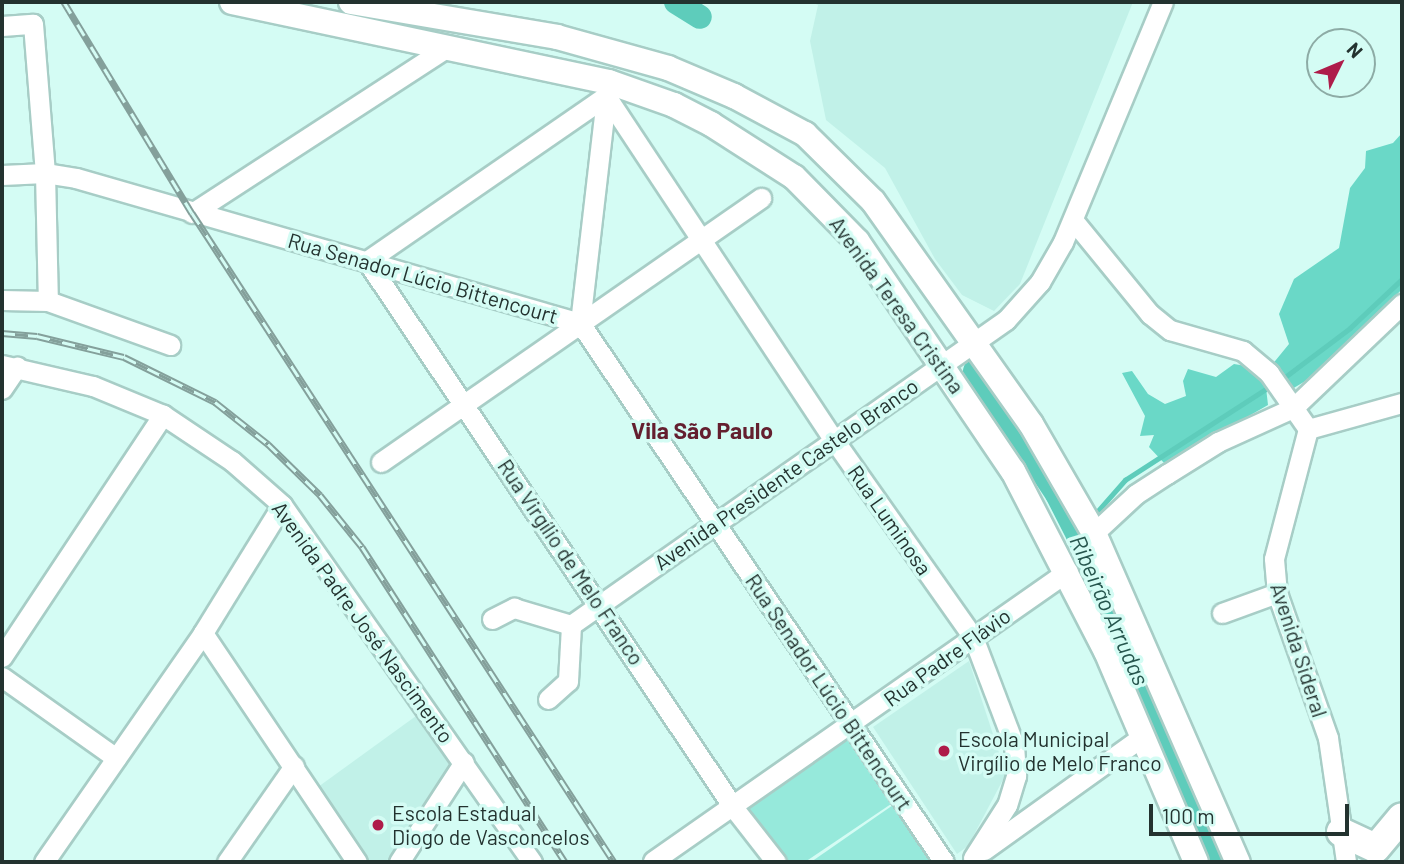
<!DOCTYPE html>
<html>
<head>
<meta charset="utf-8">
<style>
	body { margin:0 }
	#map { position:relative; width:1404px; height:864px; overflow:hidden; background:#d4fcf4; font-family:Barlow,sans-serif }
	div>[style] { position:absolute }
	.built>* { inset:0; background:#c1f1e8 }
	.green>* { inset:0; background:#96e9db }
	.forest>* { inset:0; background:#6ad8c7 }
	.stream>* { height:4.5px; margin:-2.25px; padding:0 2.25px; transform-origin:2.25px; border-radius:2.25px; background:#5eccbb }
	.river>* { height:24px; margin:-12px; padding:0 12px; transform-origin:12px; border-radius:12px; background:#5eccbb }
	.roads { filter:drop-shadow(2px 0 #a7cdc6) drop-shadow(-2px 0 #a7cdc6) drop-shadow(0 2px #a7cdc6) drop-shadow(0 -2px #a7cdc6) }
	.minor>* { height:19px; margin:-9.5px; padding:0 9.5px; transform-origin:9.5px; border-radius:9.5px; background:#fff }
	.major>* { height:24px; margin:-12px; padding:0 12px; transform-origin:12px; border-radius:12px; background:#fff }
	.highway>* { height:28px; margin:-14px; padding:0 14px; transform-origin:14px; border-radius:14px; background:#fff }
	.rail>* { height:7px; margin-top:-3.5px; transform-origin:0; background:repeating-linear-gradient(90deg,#d4fcf4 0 13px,#84a09b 0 26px); box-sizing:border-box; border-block:2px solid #84a09b }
	.dots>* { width:19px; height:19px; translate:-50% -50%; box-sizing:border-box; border:4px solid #d4fcf4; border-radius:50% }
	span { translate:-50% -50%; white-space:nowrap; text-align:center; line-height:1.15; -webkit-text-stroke:7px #d4fcf4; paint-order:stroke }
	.street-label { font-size:21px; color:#23322f }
	.poi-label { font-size:21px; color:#23322f }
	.left { translate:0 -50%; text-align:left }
	.neighbourhood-label { font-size:23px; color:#641f2f; font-weight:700 }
	.water-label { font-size:23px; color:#26564e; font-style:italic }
	.frame { position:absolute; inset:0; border:4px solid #23322f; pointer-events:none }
	.north { position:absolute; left:1306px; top:28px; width:70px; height:70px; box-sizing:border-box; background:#d4fcf4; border:2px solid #8daba5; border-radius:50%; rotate:47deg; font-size:19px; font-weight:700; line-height:28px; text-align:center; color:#23322f }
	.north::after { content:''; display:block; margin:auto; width:24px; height:32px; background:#ae1c4a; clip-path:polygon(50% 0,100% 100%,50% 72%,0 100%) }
	.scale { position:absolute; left:1149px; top:804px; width:200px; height:32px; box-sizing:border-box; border:4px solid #23322f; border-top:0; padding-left:9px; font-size:21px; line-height:24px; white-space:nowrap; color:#23322f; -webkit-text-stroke:5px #d4fcf4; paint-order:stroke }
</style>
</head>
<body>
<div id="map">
	<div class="built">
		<i style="clip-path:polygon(811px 2px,1133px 2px,1020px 284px,994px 311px,962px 295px,935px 259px,885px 168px,826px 120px,810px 41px,818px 5px)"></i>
		<i style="clip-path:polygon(969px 661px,1006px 774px,968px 846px,957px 854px,873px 727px)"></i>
		<i style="clip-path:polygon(416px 716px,453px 770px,386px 862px,369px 862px,318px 787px)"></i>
	</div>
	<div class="green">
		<i style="clip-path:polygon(849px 736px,894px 802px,805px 862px,783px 862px,740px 808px)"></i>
		<i style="clip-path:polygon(896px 803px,939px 862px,811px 862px)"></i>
	</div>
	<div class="forest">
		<i style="clip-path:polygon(1402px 133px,1402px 289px,1334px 364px,1287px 392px,1271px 366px,1289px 344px,1279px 314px,1294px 279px,1339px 248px,1350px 188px,1365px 168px,1366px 151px,1393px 143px)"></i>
		<i style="clip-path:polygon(1234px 364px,1252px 367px,1265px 379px,1268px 405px,1165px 464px,1149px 447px,1154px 435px,1140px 436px,1145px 416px,1122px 373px,1132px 371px,1148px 394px,1165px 404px,1186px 396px,1183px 381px,1188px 369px,1216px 377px)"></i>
	</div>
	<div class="stream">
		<i style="left:1281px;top:380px;width:86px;rotate:-37deg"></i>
		<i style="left:1350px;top:328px;width:71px;rotate:-43.3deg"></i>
		<i style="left:1096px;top:513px;width:44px;rotate:-48.7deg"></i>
		<i style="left:1125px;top:480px;width:171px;rotate:-32.9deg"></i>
	</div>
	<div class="river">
		<i style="left:676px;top:2px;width:28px;rotate:32deg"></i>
		<i style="left:975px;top:371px;width:148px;rotate:56.3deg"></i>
		<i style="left:1057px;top:494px;width:46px;rotate:62.9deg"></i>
		<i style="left:1078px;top:535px;width:357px;rotate:66.4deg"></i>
	</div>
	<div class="roads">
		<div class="minor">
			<i style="left:2px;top:26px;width:31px;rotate:-4deg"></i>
			<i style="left:33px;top:24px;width:149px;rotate:85.4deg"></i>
			<i style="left:45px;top:173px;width:128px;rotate:88.7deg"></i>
			<i style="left:606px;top:96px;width:290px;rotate:145.4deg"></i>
			<i style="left:367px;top:261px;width:657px;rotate:56.16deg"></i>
			<i style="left:733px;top:807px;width:70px;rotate:52deg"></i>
			<i style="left:606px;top:96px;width:413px;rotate:56.5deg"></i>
			<i style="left:834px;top:440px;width:241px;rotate:54.8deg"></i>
			<i style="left:973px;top:637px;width:116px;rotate:69.2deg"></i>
			<i style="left:1014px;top:745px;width:31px;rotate:86deg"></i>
			<i style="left:1016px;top:776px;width:30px;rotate:107deg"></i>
			<i style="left:1007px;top:805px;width:63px;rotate:122.7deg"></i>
			<i style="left:2px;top:175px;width:43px;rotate:-2.7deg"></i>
			<i style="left:45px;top:173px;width:31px;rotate:9deg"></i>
			<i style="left:76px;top:178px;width:524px;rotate:16.05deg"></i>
			<i style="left:580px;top:323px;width:650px;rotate:55.97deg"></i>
			<i style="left:192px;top:213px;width:303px;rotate:-33deg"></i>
			<i style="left:1073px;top:220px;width:122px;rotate:50.7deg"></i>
			<i style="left:1150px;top:314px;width:26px;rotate:39deg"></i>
			<i style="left:1170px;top:330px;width:76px;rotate:16deg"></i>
			<i style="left:1243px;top:351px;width:34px;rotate:40deg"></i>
			<i style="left:1269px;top:373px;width:68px;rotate:55.1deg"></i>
			<i style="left:1308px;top:429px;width:134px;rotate:104.7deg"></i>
			<i style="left:1274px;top:559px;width:34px;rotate:85deg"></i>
			<i style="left:1277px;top:593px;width:154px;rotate:70.6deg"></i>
			<i style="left:1328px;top:738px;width:125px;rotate:81.7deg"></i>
			<i style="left:2px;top:300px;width:46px;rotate:1.2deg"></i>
			<i style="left:48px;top:301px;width:130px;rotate:19.8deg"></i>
			<i style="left:580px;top:323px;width:235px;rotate:-83.4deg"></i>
			<i style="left:2px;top:365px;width:93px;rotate:13deg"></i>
			<i style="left:93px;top:386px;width:76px;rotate:22.5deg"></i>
			<i style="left:163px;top:415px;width:83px;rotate:33.7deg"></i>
			<i style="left:232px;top:461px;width:67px;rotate:41.3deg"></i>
			<i style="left:282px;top:505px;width:436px;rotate:55deg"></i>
			<i style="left:2px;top:389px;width:27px;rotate:-56deg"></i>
			<i style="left:1308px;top:429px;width:98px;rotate:-15.5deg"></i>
			<i style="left:381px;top:462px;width:463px;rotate:-34.8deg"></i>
			<i style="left:1094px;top:533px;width:57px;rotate:-42.9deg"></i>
			<i style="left:1136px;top:494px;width:37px;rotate:-33deg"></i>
			<i style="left:1167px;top:474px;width:60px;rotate:-32.1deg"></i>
			<i style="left:1218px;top:442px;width:82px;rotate:-24.4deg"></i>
			<i style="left:1293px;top:408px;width:151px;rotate:-43.7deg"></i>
			<i style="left:1222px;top:613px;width:59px;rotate:-20deg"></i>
			<i style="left:492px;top:619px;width:25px;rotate:-27deg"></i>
			<i style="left:514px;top:608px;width:59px;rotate:16.6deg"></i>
			<i style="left:571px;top:625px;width:531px;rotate:-35.04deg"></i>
			<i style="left:1006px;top:320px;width:51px;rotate:-48.2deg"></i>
			<i style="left:1040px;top:282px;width:46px;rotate:-60.1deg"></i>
			<i style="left:1063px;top:242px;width:260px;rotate:-67.4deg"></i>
			<i style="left:203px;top:633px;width:276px;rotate:56.1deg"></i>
			<i style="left:2px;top:657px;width:291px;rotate:-56.4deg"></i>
			<i style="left:2px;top:677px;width:140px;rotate:35.4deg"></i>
			<i style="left:548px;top:699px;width:27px;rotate:-42deg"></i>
			<i style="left:568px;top:681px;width:56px;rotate:-86.9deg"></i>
			<i style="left:984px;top:850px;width:194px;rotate:-35.6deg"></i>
			<i style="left:653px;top:861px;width:506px;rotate:-34.95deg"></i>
			<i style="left:44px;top:862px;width:279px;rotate:-55.2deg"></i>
			<i style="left:203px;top:633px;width:150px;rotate:-58.3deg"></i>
			<i style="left:227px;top:862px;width:117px;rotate:-55.1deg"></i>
			<i style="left:399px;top:862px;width:119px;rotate:-57deg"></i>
		</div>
		<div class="major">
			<i style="left:232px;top:2px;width:385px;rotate:12deg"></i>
			<i style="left:609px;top:82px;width:69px;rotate:19.5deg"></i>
			<i style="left:674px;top:105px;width:42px;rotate:27.2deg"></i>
			<i style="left:711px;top:124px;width:98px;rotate:32.6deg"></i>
			<i style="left:794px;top:177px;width:90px;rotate:45.5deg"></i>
			<i style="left:857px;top:241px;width:278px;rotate:55.9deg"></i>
			<i style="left:1013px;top:471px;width:203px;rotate:62.7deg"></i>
			<i style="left:1106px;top:651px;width:229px;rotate:66.9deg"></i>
			<i style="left:351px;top:2px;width:209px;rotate:9.6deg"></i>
			<i style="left:557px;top:37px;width:115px;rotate:15.6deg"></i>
			<i style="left:668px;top:68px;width:72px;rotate:23deg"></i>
			<i style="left:734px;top:96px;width:81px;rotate:28.2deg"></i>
			<i style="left:805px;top:134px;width:95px;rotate:44.6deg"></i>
			<i style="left:873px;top:201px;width:273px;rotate:54.7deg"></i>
			<i style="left:1031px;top:424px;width:126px;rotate:60deg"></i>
			<i style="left:1094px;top:533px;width:359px;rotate:66.4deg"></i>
		</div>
		<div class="highway">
			<i style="left:1341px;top:832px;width:38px;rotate:25deg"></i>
			<i style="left:1376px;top:848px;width:40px;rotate:-50deg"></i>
		</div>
	</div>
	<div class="rail">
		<i style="left:64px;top:2px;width:247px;rotate:58.8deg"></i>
		<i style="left:192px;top:213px;width:774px;rotate:56.97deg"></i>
		<i style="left:2px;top:333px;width:35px;rotate:5deg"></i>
		<i style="left:37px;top:336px;width:89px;rotate:13.6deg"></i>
		<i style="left:124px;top:357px;width:102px;rotate:26.3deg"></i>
		<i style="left:215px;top:402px;width:68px;rotate:38.4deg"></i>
		<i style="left:268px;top:444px;width:73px;rotate:44.4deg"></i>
		<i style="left:320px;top:495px;width:67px;rotate:51.1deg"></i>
		<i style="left:362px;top:547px;width:375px;rotate:57.2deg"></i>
	</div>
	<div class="dots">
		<i style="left:944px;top:751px;background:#ae1c4a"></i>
		<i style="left:378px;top:825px;background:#ae1c4a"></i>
	</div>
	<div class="street-label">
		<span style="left:423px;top:278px;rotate:16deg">Rua Senador Lúcio Bittencourt</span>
		<span style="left:897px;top:305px;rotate:54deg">Avenida Teresa Cristina</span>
		<span style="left:786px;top:474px;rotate:-35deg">Avenida Presidente Castelo Branco</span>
		<span style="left:890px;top:520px;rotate:55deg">Rua Luminosa</span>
		<span style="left:571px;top:562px;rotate:56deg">Rua Virgílio de Melo Franco</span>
		<span style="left:363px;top:622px;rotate:54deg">Avenida Padre José Nascimento</span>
		<span style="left:1299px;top:650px;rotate:72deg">Avenida Sideral</span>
		<span style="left:947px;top:657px;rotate:-36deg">Rua Padre Flávio</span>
		<span style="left:829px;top:692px;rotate:56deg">Rua Senador Lúcio Bittencourt</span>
	</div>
	<div class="poi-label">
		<span class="left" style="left:958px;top:751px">Escola Municipal<br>Virgílio de Melo Franco</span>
		<span class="left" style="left:392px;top:825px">Escola Estadual<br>Diogo de Vasconcelos</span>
	</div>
	<div class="neighbourhood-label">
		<span style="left:702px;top:430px">Vila São Paulo</span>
	</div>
	<div class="water-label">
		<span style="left:1110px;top:610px;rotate:66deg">Ribeirão Arrudas</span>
	</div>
	<div class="frame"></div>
	<div class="north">N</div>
	<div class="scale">100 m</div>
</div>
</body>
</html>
